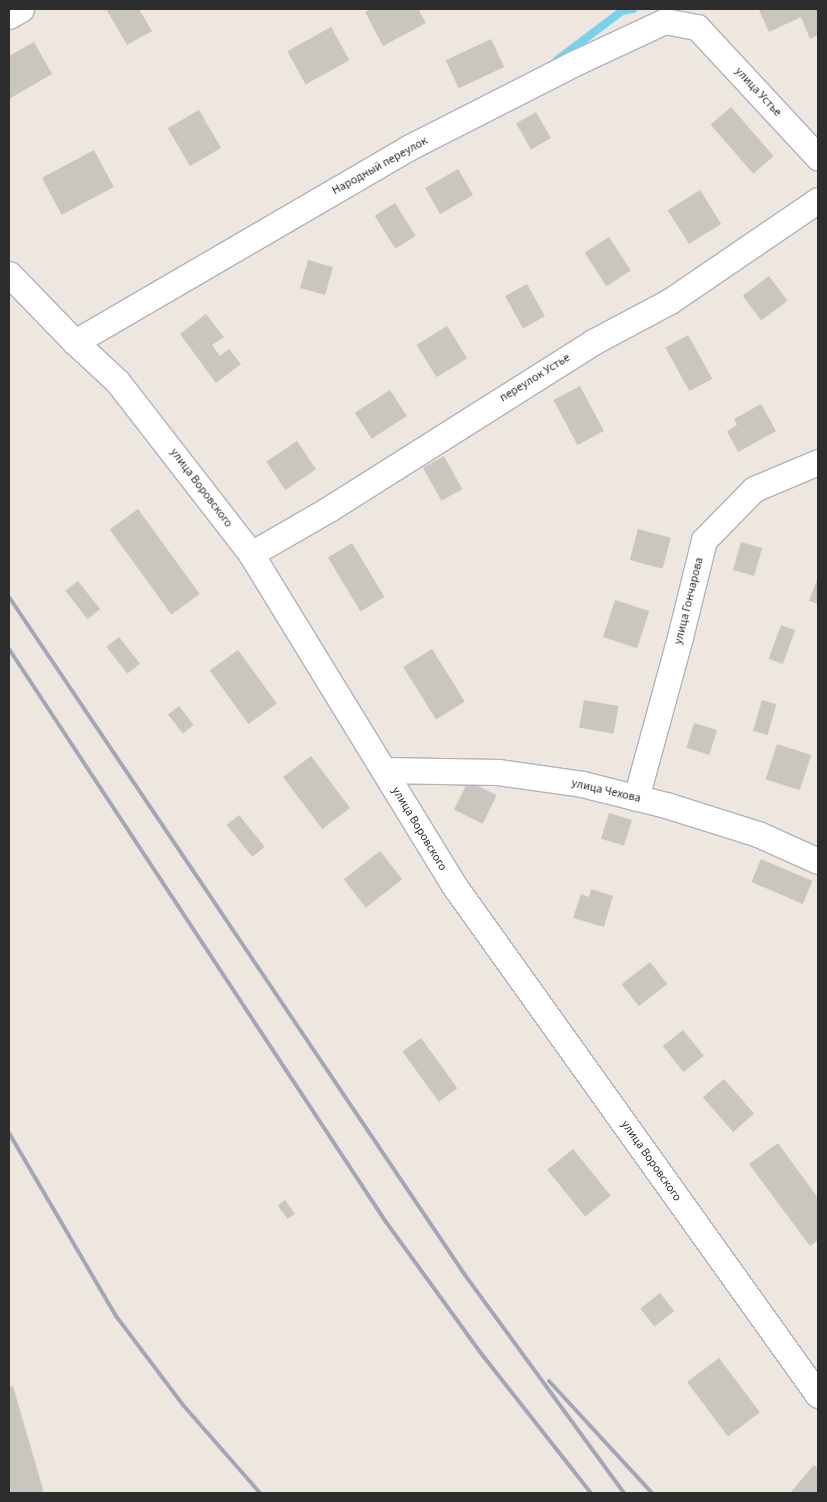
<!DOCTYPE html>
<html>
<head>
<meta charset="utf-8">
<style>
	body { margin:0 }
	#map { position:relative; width:827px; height:1502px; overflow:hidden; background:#eee7e0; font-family:"Source Sans 3",sans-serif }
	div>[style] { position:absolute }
	.stream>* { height:8px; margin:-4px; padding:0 4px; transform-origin:4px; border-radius:4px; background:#75d3ed }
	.building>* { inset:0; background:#cac5be; transform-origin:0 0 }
	.roads { filter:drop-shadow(1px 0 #b0b3bd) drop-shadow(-1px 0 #b0b3bd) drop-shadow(0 1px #b0b3bd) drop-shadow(0 -1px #b0b3bd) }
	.street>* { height:25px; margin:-12.5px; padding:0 12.5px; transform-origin:12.5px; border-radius:12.5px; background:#fff }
	.rail>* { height:4px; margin:-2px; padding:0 2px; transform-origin:2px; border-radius:2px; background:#a2a6b7 }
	span { translate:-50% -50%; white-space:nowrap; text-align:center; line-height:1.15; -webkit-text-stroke:4px #fff; paint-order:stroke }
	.street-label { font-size:12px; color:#2d2d2d }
	.frame { position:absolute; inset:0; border:10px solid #2d2d2d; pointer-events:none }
</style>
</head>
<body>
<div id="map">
	<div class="stream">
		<i style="left:557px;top:60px;width:81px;rotate:-37deg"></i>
		<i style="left:622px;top:11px;width:11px;rotate:-10deg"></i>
	</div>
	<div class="building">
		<i style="clip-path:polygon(106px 9px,139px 9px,152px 31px,127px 45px)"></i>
		<i style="clip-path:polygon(371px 9px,418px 9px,426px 23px,383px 46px,365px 12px)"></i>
		<i style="clip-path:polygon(761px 9px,818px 9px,818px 35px,810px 39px,801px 17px,769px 32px,759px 10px)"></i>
		<i style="left:331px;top:27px;width:38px;height:50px;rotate:61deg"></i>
		<i style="left:491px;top:39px;width:31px;height:50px;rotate:65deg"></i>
		<i style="clip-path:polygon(34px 42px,52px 74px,9px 99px,9px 56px)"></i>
		<i style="left:731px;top:107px;width:65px;height:27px;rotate:49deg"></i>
		<i style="left:199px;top:110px;width:44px;height:36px;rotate:60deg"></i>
		<i style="left:536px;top:112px;width:30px;height:23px;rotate:60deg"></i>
		<i style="left:94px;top:150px;width:42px;height:59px;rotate:62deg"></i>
		<i style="left:458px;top:169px;width:30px;height:38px;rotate:60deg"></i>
		<i style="left:700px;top:190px;width:40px;height:38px;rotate:58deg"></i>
		<i style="left:395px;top:203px;width:39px;height:24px;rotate:58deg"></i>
		<i style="left:609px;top:237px;width:40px;height:29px;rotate:57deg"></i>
		<i style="left:308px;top:260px;width:26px;height:29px;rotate:16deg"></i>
		<i style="left:769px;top:276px;width:31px;height:33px;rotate:53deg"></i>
		<i style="left:527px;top:284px;width:37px;height:25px;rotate:61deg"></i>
		<i style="clip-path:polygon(206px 314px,224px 337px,212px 345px,220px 356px,229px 349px,241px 364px,216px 383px,180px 334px)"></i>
		<i style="left:447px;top:326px;width:38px;height:36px;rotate:58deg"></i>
		<i style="left:688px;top:335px;width:50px;height:26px;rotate:61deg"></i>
		<i style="left:580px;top:386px;width:51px;height:30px;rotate:62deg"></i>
		<i style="left:390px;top:390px;width:31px;height:42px;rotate:57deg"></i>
		<i style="clip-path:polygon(761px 404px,776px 431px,738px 452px,727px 431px,737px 425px,734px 419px)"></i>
		<i style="left:297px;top:441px;width:34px;height:37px;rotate:56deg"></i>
		<i style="left:444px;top:456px;width:38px;height:24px;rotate:61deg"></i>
		<i style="left:138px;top:509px;width:105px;height:35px;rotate:54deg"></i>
		<i style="left:638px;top:529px;width:34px;height:32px;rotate:15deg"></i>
		<i style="left:741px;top:542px;width:22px;height:29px;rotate:16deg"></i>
		<i style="left:352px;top:543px;width:63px;height:28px;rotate:59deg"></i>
		<i style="clip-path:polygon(818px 577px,818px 604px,809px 601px)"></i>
		<i style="left:78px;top:581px;width:36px;height:16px;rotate:52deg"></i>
		<i style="left:615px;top:600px;width:36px;height:39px;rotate:18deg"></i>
		<i style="left:781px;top:625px;width:15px;height:36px;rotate:20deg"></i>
		<i style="left:119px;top:637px;width:34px;height:16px;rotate:52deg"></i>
		<i style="left:432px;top:649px;width:62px;height:34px;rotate:58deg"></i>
		<i style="left:238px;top:650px;width:66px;height:35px;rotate:54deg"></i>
		<i style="left:584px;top:700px;width:35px;height:28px;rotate:10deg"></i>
		<i style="left:762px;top:700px;width:15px;height:32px;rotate:16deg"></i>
		<i style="left:179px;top:706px;width:24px;height:14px;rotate:52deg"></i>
		<i style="left:694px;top:723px;width:24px;height:26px;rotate:17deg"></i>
		<i style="left:777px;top:744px;width:36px;height:37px;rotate:18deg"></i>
		<i style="left:311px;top:756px;width:65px;height:35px;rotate:53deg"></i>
		<i style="left:468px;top:781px;width:32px;height:32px;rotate:26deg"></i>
		<i style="left:609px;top:813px;width:24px;height:27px;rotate:17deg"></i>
		<i style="left:239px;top:815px;width:41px;height:16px;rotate:51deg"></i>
		<i style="left:380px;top:851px;width:36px;height:46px;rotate:52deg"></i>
		<i style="left:761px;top:859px;width:56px;height:25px;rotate:23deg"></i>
		<i style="clip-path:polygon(591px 889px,613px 896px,604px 927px,573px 918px,581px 894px,589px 897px)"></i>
		<i style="left:650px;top:962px;width:28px;height:36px;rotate:52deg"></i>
		<i style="left:683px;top:1030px;width:33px;height:26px;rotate:51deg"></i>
		<i style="left:421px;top:1038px;width:62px;height:23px;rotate:54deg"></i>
		<i style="left:724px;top:1079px;width:46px;height:28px;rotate:49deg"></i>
		<i style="clip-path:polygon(778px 1143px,818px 1198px,818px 1240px,810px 1246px,749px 1164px)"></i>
		<i style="left:573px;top:1149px;width:60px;height:33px;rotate:51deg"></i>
		<i style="left:285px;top:1200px;width:17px;height:9px;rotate:54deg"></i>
		<i style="left:660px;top:1293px;width:23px;height:25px;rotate:52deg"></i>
		<i style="left:719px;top:1358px;width:68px;height:40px;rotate:53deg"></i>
		<i style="clip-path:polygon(13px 1386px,44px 1493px,9px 1493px,9px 1387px)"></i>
		<i style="clip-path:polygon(814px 1465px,818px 1469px,818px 1493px,790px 1493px)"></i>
	</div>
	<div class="roads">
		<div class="street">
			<i style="left:9px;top:16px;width:14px;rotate:-30deg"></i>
			<i style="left:9px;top:274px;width:95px;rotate:45.9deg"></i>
			<i style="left:75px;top:342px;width:57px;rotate:42.9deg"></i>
			<i style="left:117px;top:381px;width:219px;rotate:52.2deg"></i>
			<i style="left:251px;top:554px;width:387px;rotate:58.5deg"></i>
			<i style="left:453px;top:884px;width:628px;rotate:54.46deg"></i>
			<i style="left:75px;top:342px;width:385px;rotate:-30.2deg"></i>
			<i style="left:408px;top:148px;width:190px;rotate:-27deg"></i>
			<i style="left:577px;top:62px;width:97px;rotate:-25deg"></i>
			<i style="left:665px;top:21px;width:33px;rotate:11deg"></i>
			<i style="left:697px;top:27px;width:178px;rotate:47.1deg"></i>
			<i style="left:251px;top:554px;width:90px;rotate:-30deg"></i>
			<i style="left:329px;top:509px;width:312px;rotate:-32.3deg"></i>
			<i style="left:593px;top:342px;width:87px;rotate:-28deg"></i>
			<i style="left:670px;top:301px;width:179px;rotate:-34.3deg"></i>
			<i style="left:384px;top:770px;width:114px;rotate:1deg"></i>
			<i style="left:498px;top:772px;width:85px;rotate:8.1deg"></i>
			<i style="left:582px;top:784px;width:87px;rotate:14deg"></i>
			<i style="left:666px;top:805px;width:96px;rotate:17.5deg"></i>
			<i style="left:758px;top:834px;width:66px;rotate:24.2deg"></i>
			<i style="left:636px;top:798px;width:167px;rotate:-74.7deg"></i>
			<i style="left:680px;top:637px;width:100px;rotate:-76.1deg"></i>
			<i style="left:704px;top:540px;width:71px;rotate:-45.6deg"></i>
			<i style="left:754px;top:489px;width:69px;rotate:-22.9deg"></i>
		</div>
	</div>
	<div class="rail">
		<i style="left:9px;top:597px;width:817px;rotate:56.08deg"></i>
		<i style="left:465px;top:1275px;width:270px;rotate:53.9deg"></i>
		<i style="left:9px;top:649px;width:686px;rotate:56.66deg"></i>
		<i style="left:386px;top:1222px;width:160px;rotate:54.1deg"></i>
		<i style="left:480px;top:1352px;width:179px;rotate:51.8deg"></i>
		<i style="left:9px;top:1133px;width:212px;rotate:59.7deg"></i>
		<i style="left:116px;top:1316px;width:111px;rotate:53deg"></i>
		<i style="left:183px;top:1405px;width:117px;rotate:48.8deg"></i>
		<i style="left:549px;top:1381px;width:152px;rotate:47.4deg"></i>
	</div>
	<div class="street-label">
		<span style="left:758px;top:92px;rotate:47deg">улица Устье</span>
		<span style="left:380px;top:166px;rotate:-29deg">Народный переулок</span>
		<span style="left:535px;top:378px;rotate:-32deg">переулок Устье</span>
		<span style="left:201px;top:488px;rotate:53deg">улица Воровского</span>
		<span style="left:689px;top:601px;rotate:-76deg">улица Гончарова</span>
		<span style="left:606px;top:791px;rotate:13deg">улица Чехова</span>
		<span style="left:419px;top:829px;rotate:59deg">улица Воровского</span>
		<span style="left:651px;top:1161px;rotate:55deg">улица Воровского</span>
	</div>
	<div class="frame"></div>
</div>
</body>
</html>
